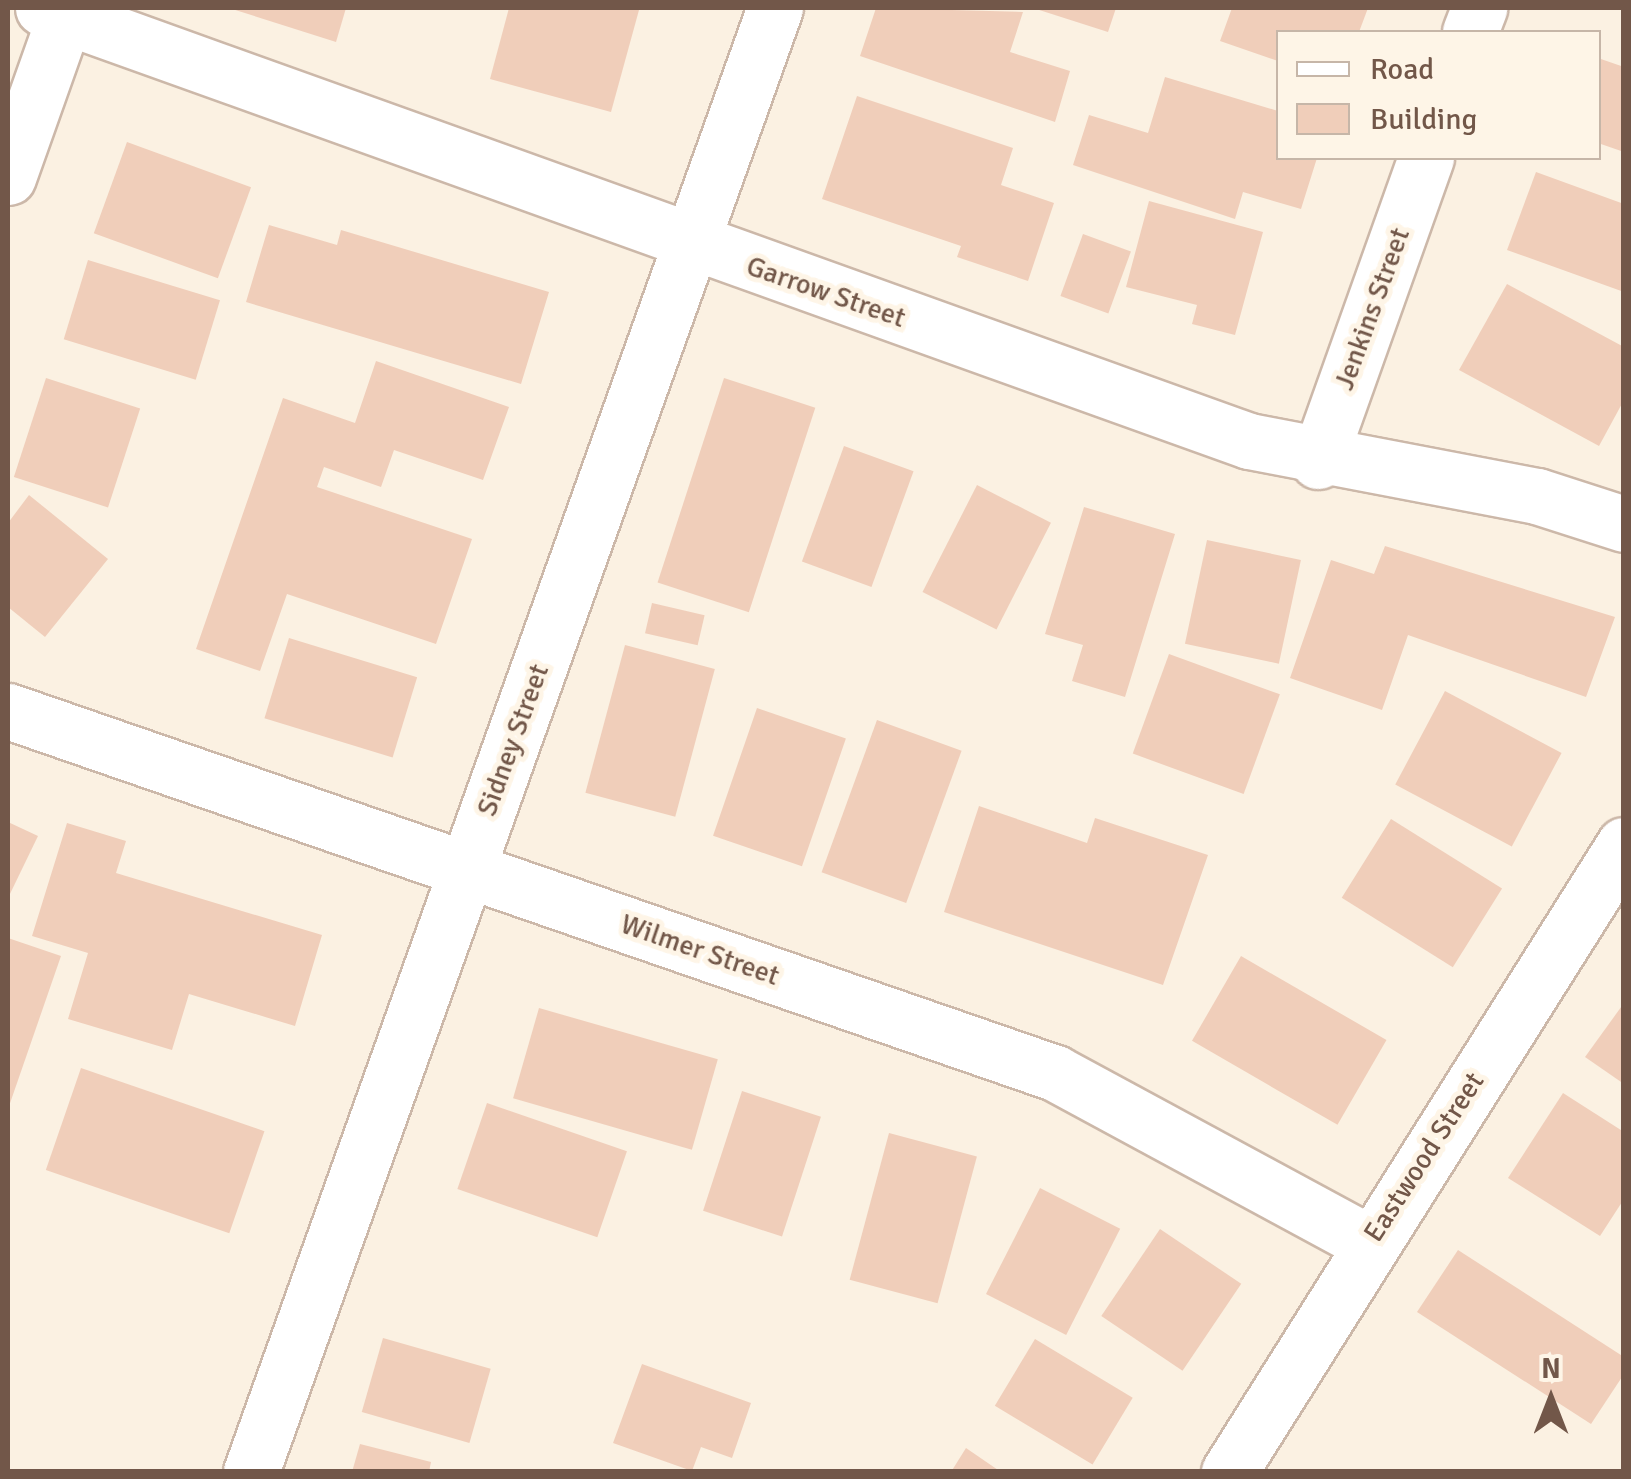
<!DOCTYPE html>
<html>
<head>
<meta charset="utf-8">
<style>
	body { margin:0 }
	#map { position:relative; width:1631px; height:1479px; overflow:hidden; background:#fbf1e2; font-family:Signika,sans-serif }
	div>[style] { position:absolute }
	.building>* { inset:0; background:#f0ceba; transform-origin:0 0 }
	.roads { filter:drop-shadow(2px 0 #ccb8a9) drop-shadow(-2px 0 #ccb8a9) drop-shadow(0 2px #ccb8a9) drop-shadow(0 -2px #ccb8a9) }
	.minor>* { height:55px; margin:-27.5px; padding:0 27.5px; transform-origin:27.5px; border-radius:27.5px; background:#fff }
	span { translate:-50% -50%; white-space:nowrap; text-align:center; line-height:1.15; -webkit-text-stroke:10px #fef5e7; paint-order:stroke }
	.street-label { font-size:28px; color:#725749 }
	.frame { position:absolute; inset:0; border:10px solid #725749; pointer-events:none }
	.legend { position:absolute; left:1276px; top:30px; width:325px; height:130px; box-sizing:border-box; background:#fef5e7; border:2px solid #c6b6a8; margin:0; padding:12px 18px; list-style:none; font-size:30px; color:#725749 }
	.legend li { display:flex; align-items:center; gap:20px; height:50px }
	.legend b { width:50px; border:2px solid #c6b6a8 }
	.north { position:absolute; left:1501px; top:1349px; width:100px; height:100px; -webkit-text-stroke:8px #fef5e7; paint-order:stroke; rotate:0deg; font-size:28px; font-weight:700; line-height:40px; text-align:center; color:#725749 }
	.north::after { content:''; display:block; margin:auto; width:35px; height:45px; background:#725749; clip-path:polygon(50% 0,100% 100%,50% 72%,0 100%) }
</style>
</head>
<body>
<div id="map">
	<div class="building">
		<i style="clip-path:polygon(229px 8px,346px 8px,336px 42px)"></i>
		<i style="clip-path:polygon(509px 8px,639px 10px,611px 112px,490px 79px)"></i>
		<i style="clip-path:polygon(876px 8px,1023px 12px,1010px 52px,1070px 71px,1055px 122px,860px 56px)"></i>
		<i style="clip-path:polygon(1033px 8px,1116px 8px,1108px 32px)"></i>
		<i style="clip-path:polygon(1232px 8px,1368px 8px,1359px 32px,1278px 32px,1278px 61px,1220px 41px)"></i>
		<i style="clip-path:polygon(1598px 58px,1624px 67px,1624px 152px,1598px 143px)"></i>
		<i style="clip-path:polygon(1165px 77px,1278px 111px,1278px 158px,1317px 158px,1301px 209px,1243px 192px,1235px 219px,1073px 165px,1089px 115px,1148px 133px)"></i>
		<i style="clip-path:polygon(857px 96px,1013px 148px,1001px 185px,1054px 203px,1028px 281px,957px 257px,961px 246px,822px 199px)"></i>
		<i style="left:127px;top:142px;width:132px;height:97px;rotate:20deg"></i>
		<i style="clip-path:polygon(1536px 172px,1624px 204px,1624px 292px,1507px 250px)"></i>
		<i style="clip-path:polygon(1149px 201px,1263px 232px,1235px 335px,1192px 324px,1197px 305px,1126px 287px)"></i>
		<i style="clip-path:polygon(269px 225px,337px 245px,341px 230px,549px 292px,521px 384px,246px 302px)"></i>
		<i style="left:1083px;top:234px;width:51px;height:66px;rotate:20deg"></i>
		<i style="left:88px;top:260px;width:138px;height:83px;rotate:17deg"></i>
		<i style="clip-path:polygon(1507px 284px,1624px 347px,1624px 400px,1599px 446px,1459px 370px)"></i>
		<i style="clip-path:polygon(376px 361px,509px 407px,483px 480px,394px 450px,381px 487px,324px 467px,317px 487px,472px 539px,436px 644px,287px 594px,260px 671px,196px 649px,283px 398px,355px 423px)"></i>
		<i style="left:46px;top:378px;width:99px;height:104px;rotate:18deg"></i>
		<i style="left:724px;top:378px;width:96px;height:215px;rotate:18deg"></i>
		<i style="left:844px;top:446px;width:74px;height:123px;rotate:20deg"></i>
		<i style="left:977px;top:485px;width:83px;height:120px;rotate:27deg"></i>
		<i style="clip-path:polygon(29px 495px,108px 559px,45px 637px,8px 607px,8px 523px)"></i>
		<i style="clip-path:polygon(1084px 507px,1175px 534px,1125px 697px,1072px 681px,1083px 645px,1045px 634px)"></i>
		<i style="left:1207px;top:540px;width:96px;height:106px;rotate:12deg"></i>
		<i style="clip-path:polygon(1385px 546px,1615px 617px,1586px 697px,1408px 635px,1382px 710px,1290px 678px,1331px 560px,1374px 574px)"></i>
		<i style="left:652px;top:603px;width:54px;height:31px;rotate:13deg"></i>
		<i style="left:289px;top:638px;width:134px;height:84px;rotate:17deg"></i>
		<i style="left:625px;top:645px;width:93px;height:153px;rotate:15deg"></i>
		<i style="left:1169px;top:654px;width:118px;height:106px;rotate:20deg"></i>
		<i style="left:1445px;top:691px;width:132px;height:106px;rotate:28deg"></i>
		<i style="left:757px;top:708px;width:94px;height:135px;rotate:19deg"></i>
		<i style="left:877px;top:720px;width:90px;height:162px;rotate:20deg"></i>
		<i style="clip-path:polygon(979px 806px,1087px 843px,1095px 818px,1208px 855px,1163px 985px,944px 912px)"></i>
		<i style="left:1391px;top:819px;width:131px;height:93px;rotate:32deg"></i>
		<i style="clip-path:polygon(8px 822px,38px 836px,8px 898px)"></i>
		<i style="clip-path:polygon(67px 823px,126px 841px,116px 873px,322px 935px,295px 1026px,189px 994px,172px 1050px,68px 1019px,88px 953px,32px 936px)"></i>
		<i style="clip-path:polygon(8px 938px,61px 956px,8px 1109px)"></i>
		<i style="left:1241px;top:956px;width:168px;height:98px;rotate:30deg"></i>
		<i style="clip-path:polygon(1624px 1003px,1624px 1084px,1585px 1057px)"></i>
		<i style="left:539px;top:1008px;width:186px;height:94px;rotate:16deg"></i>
		<i style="left:81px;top:1068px;width:194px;height:108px;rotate:19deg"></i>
		<i style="left:742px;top:1091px;width:83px;height:126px;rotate:18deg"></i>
		<i style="clip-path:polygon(1563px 1093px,1624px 1132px,1624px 1199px,1600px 1236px,1508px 1178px)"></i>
		<i style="left:487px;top:1103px;width:148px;height:91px;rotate:19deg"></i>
		<i style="left:889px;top:1133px;width:91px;height:152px;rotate:15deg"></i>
		<i style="left:1040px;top:1188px;width:90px;height:119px;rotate:27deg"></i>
		<i style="left:1160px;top:1229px;width:98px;height:105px;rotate:34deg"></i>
		<i style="clip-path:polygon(1458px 1250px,1624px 1357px,1624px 1374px,1591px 1424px,1417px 1312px)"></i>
		<i style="left:383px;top:1338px;width:112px;height:77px;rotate:16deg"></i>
		<i style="left:1035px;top:1339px;width:114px;height:78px;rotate:31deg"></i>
		<i style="clip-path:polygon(642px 1364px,751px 1403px,732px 1458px,701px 1447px,692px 1471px,613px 1443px)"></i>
		<i style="clip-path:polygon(360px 1444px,431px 1462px,429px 1472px,352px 1472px)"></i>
		<i style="clip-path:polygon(966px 1448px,1001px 1472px,951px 1472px)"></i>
	</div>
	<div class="roads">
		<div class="minor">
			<i style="left:43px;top:8px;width:1281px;rotate:19.75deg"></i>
			<i style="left:1249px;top:441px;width:293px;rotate:10.8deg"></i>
			<i style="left:1537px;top:496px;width:91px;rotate:17.8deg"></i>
			<i style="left:1470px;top:32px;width:26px;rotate:-69deg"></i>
			<i style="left:8px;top:177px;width:179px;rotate:-70.5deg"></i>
			<i style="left:1318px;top:461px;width:322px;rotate:-70.4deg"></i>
			<i style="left:8px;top:711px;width:1108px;rotate:19.07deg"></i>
			<i style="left:1055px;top:1073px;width:357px;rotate:28.4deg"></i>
			<i style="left:251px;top:1472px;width:1555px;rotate:-70.31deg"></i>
			<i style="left:1229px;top:1472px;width:741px;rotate:-57.79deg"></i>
		</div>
	</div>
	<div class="street-label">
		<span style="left:826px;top:292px;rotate:19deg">Garrow Street</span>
		<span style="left:1372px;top:309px;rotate:-70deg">Jenkins Street</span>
		<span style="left:513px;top:740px;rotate:-70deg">Sidney Street</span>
		<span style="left:700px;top:950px;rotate:19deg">Wilmer Street</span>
		<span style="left:1424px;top:1157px;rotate:-57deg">Eastwood Street</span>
	</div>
	<div class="frame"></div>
	<ul class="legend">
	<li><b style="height:12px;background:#fff"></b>Road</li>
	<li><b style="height:28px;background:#f0ceba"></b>Building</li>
	</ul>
	<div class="north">N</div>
</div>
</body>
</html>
